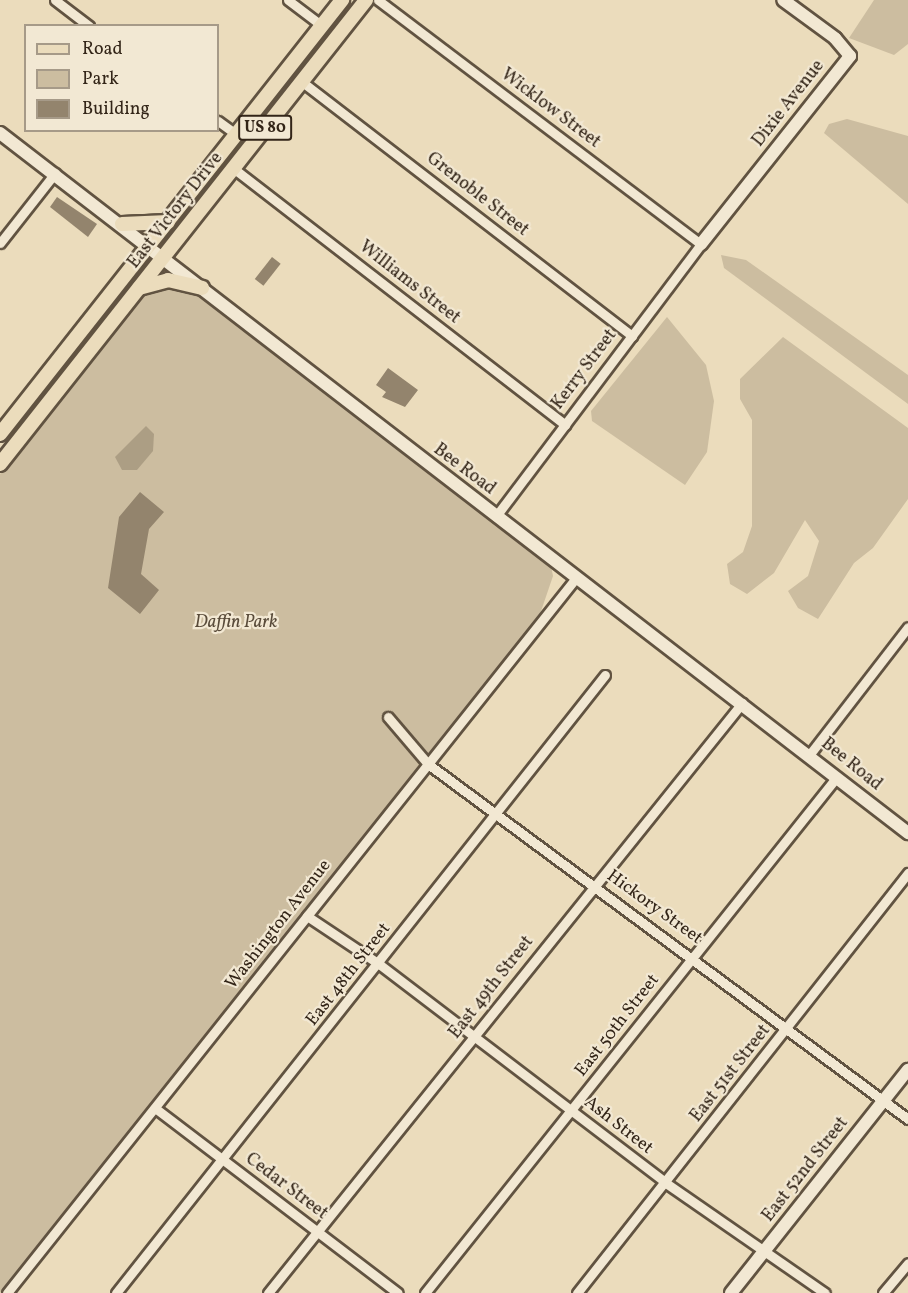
<!DOCTYPE html>
<html>
<head>
<meta charset="utf-8">
<style>
	body { margin:0 }
	#map { position:relative; width:908px; height:1293px; overflow:hidden; background:#ebdcbc; font-family:Vollkorn,serif }
	div>[style] { position:absolute }
	.green>* { inset:0; background:#ccbda0 }
	.water>* { inset:0; background:#ac9e84 }
	.building>* { inset:0; background:#93846d; transform-origin:0 0 }
	.roads { filter:drop-shadow(2px 0 #615341) drop-shadow(-2px 0 #615341) drop-shadow(0 2px #615341) drop-shadow(0 -2px #615341) }
	.street>* { height:9px; margin:-4.5px; padding:0 4.5px; transform-origin:4.5px; border-radius:4.5px; background:#f2e8d3 }
	.secondary>* { height:12px; margin:-6px; padding:0 6px; transform-origin:6px; border-radius:6px; background:#f2e8d3 }
	.primary>* { height:14px; margin:-7px; padding:0 7px; transform-origin:7px; border-radius:7px; background:#ebdcbc }
	span { translate:-50% -50%; white-space:nowrap; text-align:center; line-height:1.15; -webkit-text-stroke:4.5px #f2e8d3; paint-order:stroke }
	.shield-label span { padding:2px 4px; background:#f2e8d3; border:2px solid; border-radius:4px; -webkit-text-stroke-width:0 }
	.shield-label { font-size:16px; color:#332518; font-weight:700 }
	.street-label { font-size:18px; color:#332518 }
	.park-label { font-size:18px; color:#594b3a; font-style:italic }
	.legend { position:absolute; left:24px; top:24px; width:195px; height:108px; box-sizing:border-box; background:#f2e8d3; border:2px solid #a69a88; margin:0; padding:8px 10px; list-style:none; font-size:18px; color:#332518 }
	.legend li { display:flex; align-items:center; gap:12px; height:30px }
	.legend b { width:30px; border:2px solid #a69a88 }
</style>
</head>
<body>
<div id="map">
	<div class="green">
		<i style="clip-path:polygon(874px 0,908px 0,908px 44px,894px 55px,849px 38px)"></i>
		<i style="clip-path:polygon(847px 119px,908px 136px,908px 204px,824px 133px,829px 124px)"></i>
		<i style="clip-path:polygon(721px 255px,746px 260px,908px 375px,908px 404px,724px 268px)"></i>
		<i style="clip-path:polygon(184px 285px,214px 302px,512px 535px,551px 566px,553px 576px,539px 617px,0 1293px,0 474px,143px 295px,154px 286px)"></i>
		<i style="clip-path:polygon(667px 317px,706px 365px,714px 401px,707px 452px,685px 485px,592px 421px,591px 411px)"></i>
		<i style="clip-path:polygon(783px 337px,908px 428px,908px 499px,873px 548px,854px 563px,818px 619px,798px 608px,788px 591px,808px 576px,819px 541px,805px 520px,774px 573px,747px 594px,730px 584px,727px 564px,743px 552px,752px 526px,752px 420px,740px 399px,740px 379px)"></i>
	</div>
	<div class="water">
		<i style="clip-path:polygon(146px 426px,154px 434px,153px 451px,137px 470px,122px 470px,115px 457px)"></i>
	</div>
	<div class="building">
		<i style="clip-path:polygon(57px 197px,97px 224px,88px 237px,50px 207px)"></i>
		<i style="left:272px;top:257px;width:11px;height:28px;rotate:38deg"></i>
		<i style="clip-path:polygon(388px 368px,418px 390px,405px 407px,382px 397px,386px 392px,376px 385px)"></i>
		<i style="clip-path:polygon(140px 492px,164px 512px,149px 529px,141px 574px,159px 590px,140px 614px,108px 588px,119px 517px)"></i>
	</div>
	<div class="roads">
		<div class="street">
			<i style="left:55px;top:0;width:43px;rotate:37.4deg"></i>
			<i style="left:288px;top:0;width:41px;rotate:37.1deg"></i>
			<i style="left:378px;top:0;width:405px;rotate:37.1deg"></i>
			<i style="left:701px;top:244px;width:341px;rotate:127deg"></i>
			<i style="left:301px;top:81px;width:418px;rotate:37.6deg"></i>
			<i style="left:218px;top:121px;width:22px;rotate:36deg"></i>
			<i style="left:233px;top:168px;width:420px;rotate:37.7deg"></i>
			<i style="left:0;top:243px;width:89px;rotate:-51.8deg"></i>
			<i style="left:388px;top:717px;width:62px;rotate:49.6deg"></i>
			<i style="left:428px;top:764px;width:597px;rotate:36.49deg"></i>
			<i style="left:810px;top:754px;width:160px;rotate:-52.3deg"></i>
			<i style="left:307px;top:916px;width:87px;rotate:33.7deg"></i>
			<i style="left:379px;top:964px;width:361px;rotate:37.3deg"></i>
			<i style="left:666px;top:1183px;width:193px;rotate:34.7deg"></i>
			<i style="left:155px;top:1108px;width:305px;rotate:37.3deg"></i>
			<i style="left:7px;top:1293px;width:914px;rotate:-51.49deg"></i>
			<i style="left:116px;top:1293px;width:788px;rotate:-51.65deg"></i>
			<i style="left:268px;top:1293px;width:757px;rotate:-51.22deg"></i>
			<i style="left:425px;top:1293px;width:659px;rotate:-51.41deg"></i>
			<i style="left:577px;top:1293px;width:535px;rotate:-51.76deg"></i>
			<i style="left:883px;top:1293px;width:39px;rotate:-50deg"></i>
		</div>
		<div class="secondary">
			<i style="left:0;top:133px;width:1147px;rotate:37.63deg"></i>
			<i style="left:701px;top:244px;width:240px;rotate:-51.6deg"></i>
			<i style="left:850px;top:56px;width:23px;rotate:-130deg"></i>
			<i style="left:835px;top:38px;width:64px;rotate:-143.8deg"></i>
			<i style="left:731px;top:1293px;width:285px;rotate:-51.6deg"></i>
		</div>
		<div class="primary">
			<i style="left:122px;top:224px;width:46px;rotate:-2.5deg"></i>
			<i style="left:139px;top:288px;width:30px;rotate:-15deg"></i>
			<i style="left:168px;top:280px;width:35px;rotate:13deg"></i>
			<i style="left:0;top:434px;width:553px;rotate:-51.76deg"></i>
			<i style="left:0;top:464px;width:591px;rotate:-51.73deg"></i>
		</div>
	</div>
	<div class="shield-label">
		<span style="left:265px;top:128px">US 80</span>
	</div>
	<div class="street-label">
		<span style="left:789px;top:104px;rotate:-52deg">Dixie Avenue</span>
		<span style="left:550px;top:109px;rotate:37deg">Wicklow Street</span>
		<span style="left:477px;top:195px;rotate:38deg">Grenoble Street</span>
		<span style="left:176px;top:211px;rotate:-52deg">East Victory Drive</span>
		<span style="left:409px;top:283px;rotate:38deg">Williams Street</span>
		<span style="left:585px;top:370px;rotate:-53deg">Kerry Street</span>
		<span style="left:464px;top:470px;rotate:37deg">Bee Road</span>
		<span style="left:851px;top:765px;rotate:39deg">Bee Road</span>
		<span style="left:654px;top:908px;rotate:36deg">Hickory Street</span>
		<span style="left:279px;top:925px;rotate:-52deg">Washington Avenue</span>
		<span style="left:349px;top:975px;rotate:-52deg">East 48th Street</span>
		<span style="left:492px;top:988px;rotate:-52deg">East 49th Street</span>
		<span style="left:618px;top:1026px;rotate:-52deg">East 50th Street</span>
		<span style="left:731px;top:1074px;rotate:-52deg">East 51st Street</span>
		<span style="left:618px;top:1126px;rotate:38deg">Ash Street</span>
		<span style="left:806px;top:1170px;rotate:-52deg">East 52nd Street</span>
		<span style="left:286px;top:1187px;rotate:37deg">Cedar Street</span>
	</div>
	<div class="park-label">
		<span style="left:236px;top:623px">Daffin Park</span>
	</div>
	<ul class="legend">
	<li><b style="height:8px;background:#ebdcbc"></b>Road</li>
	<li><b style="height:16px;background:#ccbda0"></b>Park</li>
	<li><b style="height:16px;background:#93846d"></b>Building</li>
	</ul>
</div>
</body>
</html>
